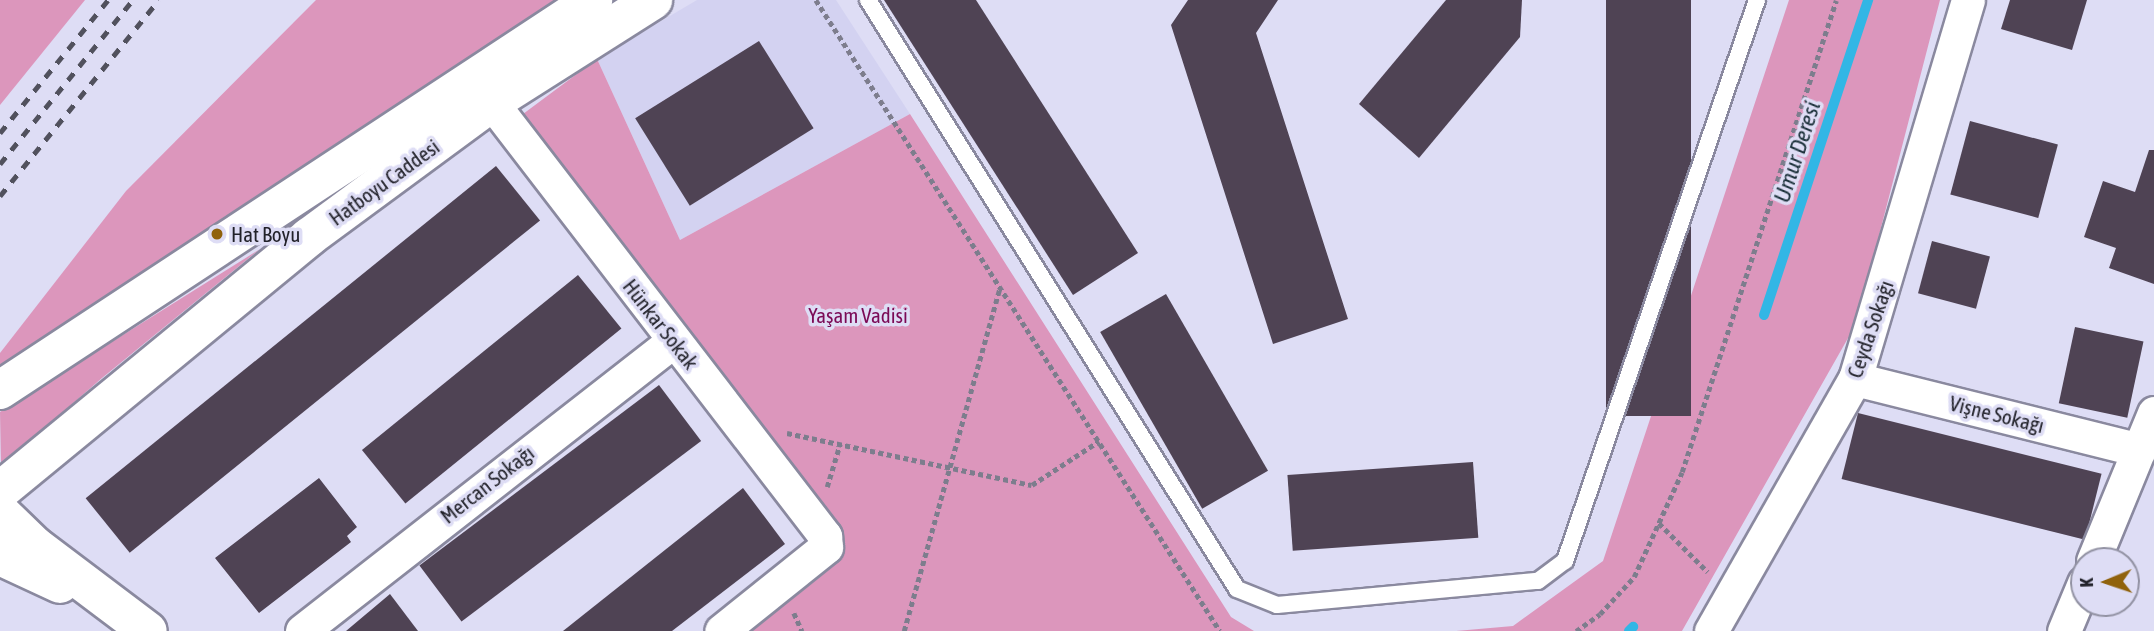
<!DOCTYPE html>
<html>
<head>
<meta charset="utf-8">
<style>
	body { margin:0 }
	#map { position:relative; width:2154px; height:631px; overflow:hidden; background:#deddf5; font-family:"Asap Condensed",sans-serif }
	div>[style] { position:absolute }
	.built>* { inset:0; background:#d3d2f1 }
	.green>* { inset:0; background:#dc96bc }
	.stream>* { height:10px; margin:-5px; padding:0 5px; transform-origin:5px; border-radius:5px; background:#32b6e5 }
	.building>* { inset:0; background:#4f4354; transform-origin:0 0 }
	.path>* { height:4.5px; margin-top:-2.25px; transform-origin:0; background:repeating-linear-gradient(90deg,#7d7d8d 0 5px,transparent 0 8.5px) }
	.roads { filter:drop-shadow(2px 0 #8a899f) drop-shadow(-2px 0 #8a899f) drop-shadow(0 2px #8a899f) drop-shadow(0 -2px #8a899f) }
	.service>* { height:16px; margin:-8px; padding:0 8px; transform-origin:8px; border-radius:8px; background:#fff }
	.minor>* { height:33px; margin:-16.5px; padding:0 16.5px; transform-origin:16.5px; border-radius:16.5px; background:#fff }
	.tertiary>* { height:38px; margin:-19px; padding:0 19px; transform-origin:19px; border-radius:19px; background:#fff }
	.primary>* { height:38px; margin:-19px; padding:0 19px; transform-origin:19px; border-radius:19px; background:#fff }
	.rail>* { height:5px; margin-top:-2.5px; transform-origin:0; background:repeating-linear-gradient(90deg,#51515d 0 9px,transparent 0 18px) }
	.dots>* { width:19px; height:19px; translate:-50% -50%; box-sizing:border-box; border:4px solid #deddf5; border-radius:50% }
	span { translate:-50% -50%; white-space:nowrap; text-align:center; line-height:1.15; -webkit-text-stroke:7px #deddf5; paint-order:stroke }
	.street-label { font-size:21px; color:#212129 }
	.poi-label { font-size:21px; color:#212129 }
	.left { translate:0 -50%; text-align:left }
	.park-label { font-size:21px; color:#7b0a57 }
	.water-label { font-size:23px; color:#1a2f39; font-style:italic }
	.north { position:absolute; left:2070px; top:547px; width:70px; height:70px; box-sizing:border-box; background:#deddf5; border:2px solid #9292a3; border-radius:50%; rotate:268deg; font-size:19px; font-weight:700; line-height:28px; text-align:center; color:#212129 }
	.north::after { content:''; display:block; margin:auto; width:24px; height:32px; background:#90620c; clip-path:polygon(50% 0,100% 100%,50% 72%,0 100%) }
</style>
</head>
<body>
<div id="map">
	<div class="built">
		<i style="clip-path:polygon(697px 0,836px 0,910px 114px,680px 240px,597px 59px)"></i>
	</div>
	<div class="green">
		<i style="clip-path:polygon(0 0,85px 0,0 105px)"></i>
		<i style="clip-path:polygon(316px 0,557px 0,0 366px,0 353px,126px 191px)"></i>
		<i style="clip-path:polygon(1789px 0,1940px 0,1856px 324px,1682px 631px,1456px 631px,1513px 626px,1603px 561px)"></i>
		<i style="clip-path:polygon(597px 59px,680px 240px,910px 114px,1231px 617px,1254px 631px,749px 631px,842px 553px,523px 114px)"></i>
		<i style="clip-path:polygon(260px 249px,102px 378px,1px 466px,0 412px)"></i>
	</div>
	<div class="stream">
		<i style="left:1764px;top:315px;width:332px;rotate:-71.7deg"></i>
		<i style="left:1629px;top:631px;width:6px;rotate:-45deg"></i>
	</div>
	<div class="building">
		<i style="clip-path:polygon(884px 0,976px 0,1138px 253px,1073px 295px)"></i>
		<i style="clip-path:polygon(1188px 0,1278px 0,1256px 33px,1348px 319px,1273px 344px,1171px 25px)"></i>
		<i style="clip-path:polygon(1446px 0,1522px 0,1520px 37px,1419px 158px,1359px 104px)"></i>
		<i style="left:1606px;top:0;width:85px;height:416px"></i>
		<i style="clip-path:polygon(2010px 0,2087px 0,2072px 50px,2001px 29px)"></i>
		<i style="left:759px;top:41px;width:103px;height:146px;rotate:58deg"></i>
		<i style="left:1970px;top:121px;width:91px;height:76px;rotate:15deg"></i>
		<i style="clip-path:polygon(2149px 150px,2154px 150px,2154px 284px,2109px 268px,2116px 248px,2084px 237px,2103px 181px,2135px 192px)"></i>
		<i style="left:496px;top:166px;width:70px;height:528px;rotate:51deg"></i>
		<i style="left:1932px;top:241px;width:60px;height:54px;rotate:15deg"></i>
		<i style="left:578px;top:275px;width:69px;height:278px;rotate:51deg"></i>
		<i style="left:1166px;top:294px;width:204px;height:76px;rotate:60deg"></i>
		<i style="left:2075px;top:327px;width:70px;height:78px;rotate:12deg"></i>
		<i style="left:659px;top:385px;width:70px;height:300px;rotate:53deg"></i>
		<i style="left:1858px;top:413px;width:251px;height:68px;rotate:14deg"></i>
		<i style="left:1473px;top:462px;width:76px;height:186px;rotate:86deg"></i>
		<i style="clip-path:polygon(319px 478px,357px 527px,347px 536px,351px 542px,259px 613px,215px 558px)"></i>
		<i style="clip-path:polygon(743px 488px,785px 544px,672px 631px,563px 631px)"></i>
		<i style="clip-path:polygon(390px 594px,418px 631px,346px 631px)"></i>
	</div>
	<div class="path">
		<i style="left:816px;top:0;width:749px;rotate:57.37deg"></i>
		<i style="left:787px;top:433px;width:250px;rotate:12deg"></i>
		<i style="left:1032px;top:485px;width:80px;rotate:-33.3deg"></i>
		<i style="left:827px;top:487px;width:45px;rotate:-73.2deg"></i>
		<i style="left:1659px;top:523px;width:69px;rotate:45deg"></i>
		<i style="left:794px;top:613px;width:20px;rotate:66deg"></i>
		<i style="left:904px;top:631px;width:356px;rotate:-74.4deg"></i>
		<i style="left:1576px;top:631px;width:29px;rotate:-35deg"></i>
		<i style="left:1600px;top:614px;width:50px;rotate:-47.4deg"></i>
		<i style="left:1634px;top:577px;width:115px;rotate:-65.4deg"></i>
		<i style="left:1682px;top:472px;width:496px;rotate:-71.9deg"></i>
	</div>
	<div class="roads">
		<div class="service">
			<i style="left:868px;top:0;width:695px;rotate:57.93deg"></i>
			<i style="left:1237px;top:589px;width:43px;rotate:21.8deg"></i>
			<i style="left:1277px;top:605px;width:262px;rotate:-5.3deg"></i>
			<i style="left:1538px;top:581px;width:34px;rotate:-37deg"></i>
			<i style="left:1565px;top:561px;width:593px;rotate:-71.11deg"></i>
		</div>
		<div class="minor">
			<i style="left:476px;top:82px;width:573px;rotate:52.45deg"></i>
			<i style="left:825px;top:536px;width:11px;rotate:85deg"></i>
			<i style="left:826px;top:547px;width:134px;rotate:141.3deg"></i>
			<i style="left:1855px;top:379px;width:293px;rotate:14deg"></i>
			<i style="left:2093px;top:561px;width:160px;rotate:-67.6deg"></i>
			<i style="left:302px;top:631px;width:472px;rotate:-38deg"></i>
			<i style="left:1711px;top:631px;width:290px;rotate:-60.3deg"></i>
			<i style="left:1855px;top:379px;width:395px;rotate:-73.4deg"></i>
			<i style="left:2064px;top:631px;width:52px;rotate:-67.4deg"></i>
		</div>
		<div class="tertiary">
			<i style="left:0;top:512px;width:49px;rotate:44.2deg"></i>
			<i style="left:35px;top:546px;width:141px;rotate:37deg"></i>
			<i style="left:0;top:556px;width:66px;rotate:25deg"></i>
		</div>
		<div class="primary">
			<i style="left:0;top:390px;width:710px;rotate:-33.33deg"></i>
			<i style="left:0;top:491px;width:400px;rotate:-39.4deg"></i>
			<i style="left:309px;top:237px;width:226px;rotate:-36.4deg"></i>
			<i style="left:491px;top:103px;width:192px;rotate:-32.4deg"></i>
		</div>
	</div>
	<div class="rail">
		<i style="left:0;top:133px;width:171px;rotate:-50.9deg"></i>
		<i style="left:0;top:164px;width:211px;rotate:-51deg"></i>
		<i style="left:0;top:196px;width:252px;rotate:-51deg"></i>
	</div>
	<div class="dots">
		<i style="left:217px;top:234px;background:#90620c"></i>
	</div>
	<div class="street-label">
		<span style="left:384px;top:182px;rotate:-36deg">Hatboyu Caddesi</span>
		<span style="left:661px;top:324px;rotate:52deg">Hünkar Sokak</span>
		<span style="left:1870px;top:329px;rotate:-71deg">Ceyda Sokağı</span>
		<span style="left:1997px;top:414px;rotate:14deg">Vişne Sokağı</span>
		<span style="left:487px;top:484px;rotate:-38deg">Mercan Sokağı</span>
	</div>
	<div class="poi-label">
		<span class="left" style="left:231px;top:234px">Hat Boyu</span>
	</div>
	<div class="park-label">
		<span style="left:858px;top:315px">Yaşam Vadisi</span>
	</div>
	<div class="water-label">
		<span style="left:1797px;top:152px;rotate:-72deg">Umur Deresi</span>
	</div>
	<div class="north">K</div>
</div>
</body>
</html>
